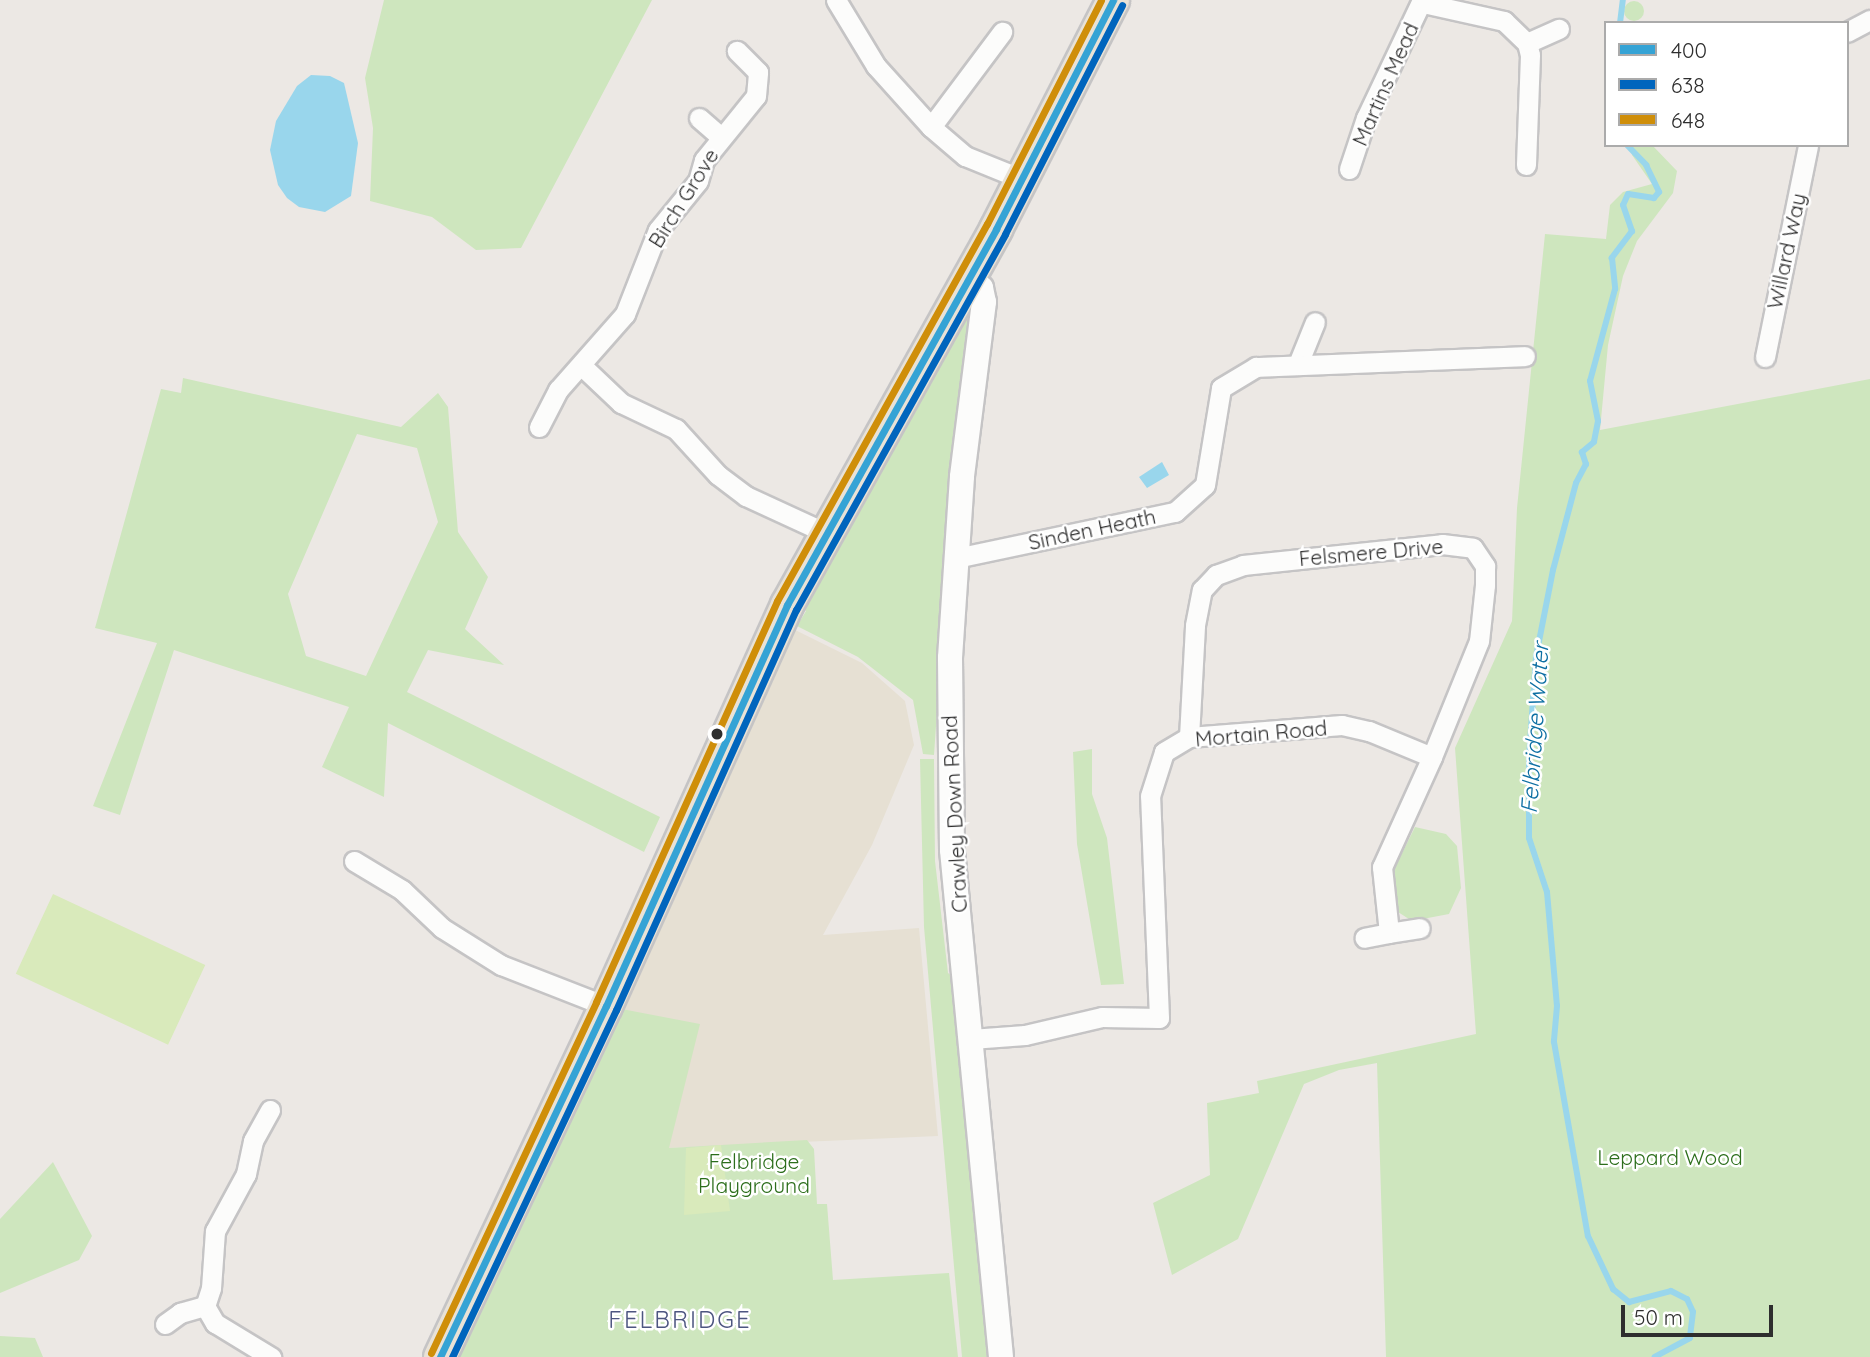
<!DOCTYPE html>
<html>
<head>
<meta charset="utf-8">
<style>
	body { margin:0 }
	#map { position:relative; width:1870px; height:1357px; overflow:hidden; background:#ece8e4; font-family:Quicksand,sans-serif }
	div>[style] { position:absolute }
	.education>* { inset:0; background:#e6e0d3 }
	.green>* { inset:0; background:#cee6be }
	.round { border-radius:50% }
	.pitch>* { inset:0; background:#d9eabb; transform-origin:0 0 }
	.water>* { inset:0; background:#99d6ec }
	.stream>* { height:6px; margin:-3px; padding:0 3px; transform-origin:3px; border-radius:3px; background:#99d6ec }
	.roads { filter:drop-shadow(2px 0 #c5c4c5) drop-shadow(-2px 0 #c5c4c5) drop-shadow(0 2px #c5c4c5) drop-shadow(0 -2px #c5c4c5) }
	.minor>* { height:19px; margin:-9.5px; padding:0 9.5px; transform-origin:9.5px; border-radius:9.5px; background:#fcfcfb }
	.tertiary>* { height:24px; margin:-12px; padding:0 12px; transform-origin:12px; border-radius:12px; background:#fcfcfb }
	.trunk>* { height:32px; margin:-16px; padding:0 16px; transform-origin:16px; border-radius:16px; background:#e9e2d6 }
	.bus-1>* { height:7px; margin:-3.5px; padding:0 3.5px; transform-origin:3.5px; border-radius:3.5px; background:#35a3d5 }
	.bus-2>* { height:7px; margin:-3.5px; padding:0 3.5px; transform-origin:3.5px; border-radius:3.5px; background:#0065bd }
	.bus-3>* { height:7px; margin:-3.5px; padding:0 3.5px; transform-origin:3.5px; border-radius:3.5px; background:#cf8e09 }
	.dots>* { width:19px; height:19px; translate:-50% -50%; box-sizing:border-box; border:4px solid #fff; border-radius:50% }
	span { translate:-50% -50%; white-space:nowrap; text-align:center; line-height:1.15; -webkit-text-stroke:5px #fff; paint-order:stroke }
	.street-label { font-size:21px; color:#2e2e2e }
	.park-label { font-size:21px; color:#2c6e1b }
	.water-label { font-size:23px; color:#0d6fa3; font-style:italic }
	.quarter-label { font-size:24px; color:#4d5680; letter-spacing:2px }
	.legend { position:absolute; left:1604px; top:21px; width:245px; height:126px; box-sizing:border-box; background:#fff; border:2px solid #ababab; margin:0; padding:9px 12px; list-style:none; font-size:21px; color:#2e2e2e }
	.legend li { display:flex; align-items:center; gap:14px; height:35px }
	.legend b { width:35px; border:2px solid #ababab }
	.scale { position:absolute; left:1621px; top:1305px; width:152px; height:32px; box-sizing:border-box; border:4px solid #2e2e2e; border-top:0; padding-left:9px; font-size:21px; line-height:24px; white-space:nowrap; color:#2e2e2e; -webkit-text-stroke:5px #fff; paint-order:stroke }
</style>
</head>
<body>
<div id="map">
	<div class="education">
		<i style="clip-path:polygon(779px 622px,862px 663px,905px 701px,914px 745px,872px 845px,823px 935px,919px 928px,938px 1136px,668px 1148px,606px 1006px)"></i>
	</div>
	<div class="green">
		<i style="clip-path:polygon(384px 0,652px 0,521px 248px,476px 250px,432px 217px,370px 201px,373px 128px,365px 78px)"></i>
		<i class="round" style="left:1624px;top:1px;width:20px;height:20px"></i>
		<i style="clip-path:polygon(1631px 145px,1652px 145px,1677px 171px,1673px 193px,1637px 241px,1623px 276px,1608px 345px,1600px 430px,1870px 379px,1870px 1357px,1386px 1357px,1377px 1063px,1339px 1070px,1304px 1084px,1238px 1239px,1172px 1275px,1153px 1203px,1210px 1175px,1207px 1103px,1259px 1093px,1257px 1081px,1476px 1034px,1455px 748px,1512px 621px,1517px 508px,1545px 234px,1606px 239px,1610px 205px,1623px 192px,1652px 184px,1632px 155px)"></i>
		<i style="clip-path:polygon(964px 317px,972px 320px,953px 480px,934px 755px,923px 754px,913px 700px,858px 657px,797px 626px,806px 611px,801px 606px)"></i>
		<i style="clip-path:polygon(evenodd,183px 378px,401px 427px,438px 393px,448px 407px,458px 532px,488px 577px,465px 629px,504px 665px,428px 650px,407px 692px,660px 817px,644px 852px,388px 723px,384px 797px,322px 767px,349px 707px,174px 650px,120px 815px,93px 806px,157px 643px,95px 628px,161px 389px,181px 393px,183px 378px,357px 434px,417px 448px,438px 522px,366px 676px,306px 656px,288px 594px,357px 434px)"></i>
		<i style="clip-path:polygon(1092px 749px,1092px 794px,1107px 838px,1124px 984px,1101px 985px,1077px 844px,1073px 752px)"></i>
		<i style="clip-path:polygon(920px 759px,934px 759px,935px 861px,948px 973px,956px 979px,987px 1357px,962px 1357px,924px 927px)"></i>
		<i style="clip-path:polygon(1415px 827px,1446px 834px,1457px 846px,1461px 888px,1449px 914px,1412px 921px,1398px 912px,1394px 869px)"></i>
		<i style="clip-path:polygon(606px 1006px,700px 1024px,669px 1148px,807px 1140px,814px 1149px,817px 1204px,827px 1204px,833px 1280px,949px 1273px,958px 1357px,440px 1357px)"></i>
		<i style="clip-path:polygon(53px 1162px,92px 1236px,79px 1260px,0 1293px,0 1219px)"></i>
		<i style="clip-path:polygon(0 1336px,35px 1338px,43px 1357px,0 1357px)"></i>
	</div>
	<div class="pitch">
		<i style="left:53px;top:894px;width:168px;height:88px;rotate:25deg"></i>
		<i style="clip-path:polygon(721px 1145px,730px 1211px,684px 1215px,686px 1148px)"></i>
	</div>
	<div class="water">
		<i style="clip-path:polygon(311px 75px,330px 76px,344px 83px,358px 143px,351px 196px,325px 212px,299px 207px,287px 198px,278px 185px,270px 150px,276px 121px,297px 86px)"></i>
		<i style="clip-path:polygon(1162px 462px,1169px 475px,1147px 488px,1139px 477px)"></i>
	</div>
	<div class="stream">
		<i style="left:1620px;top:23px;width:23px;rotate:-83deg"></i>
		<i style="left:1627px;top:145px;width:28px;rotate:46deg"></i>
		<i style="left:1646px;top:165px;width:30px;rotate:64deg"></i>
		<i style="left:1659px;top:192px;width:8px;rotate:130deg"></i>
		<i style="left:1654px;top:198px;width:26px;rotate:-171deg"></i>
		<i style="left:1628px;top:194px;width:12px;rotate:114deg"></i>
		<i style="left:1623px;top:205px;width:28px;rotate:71deg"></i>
		<i style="left:1632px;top:231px;width:34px;rotate:127deg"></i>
		<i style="left:1612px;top:258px;width:31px;rotate:84deg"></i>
		<i style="left:1615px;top:289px;width:95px;rotate:105.2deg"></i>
		<i style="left:1590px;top:381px;width:41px;rotate:78.7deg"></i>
		<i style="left:1598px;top:421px;width:21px;rotate:101deg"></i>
		<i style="left:1594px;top:442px;width:16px;rotate:140deg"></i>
		<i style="left:1582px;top:452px;width:13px;rotate:72deg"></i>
		<i style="left:1586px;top:464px;width:21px;rotate:118deg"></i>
		<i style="left:1576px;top:483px;width:90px;rotate:104.8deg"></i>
		<i style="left:1553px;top:570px;width:89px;rotate:101.1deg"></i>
		<i style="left:1536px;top:657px;width:99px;rotate:94deg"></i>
		<i style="left:1529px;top:756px;width:82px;rotate:90deg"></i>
		<i style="left:1529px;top:838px;width:57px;rotate:71.6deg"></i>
		<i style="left:1547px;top:892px;width:114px;rotate:85deg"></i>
		<i style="left:1557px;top:1006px;width:36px;rotate:95deg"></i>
		<i style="left:1554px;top:1042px;width:197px;rotate:80.1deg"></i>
		<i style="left:1588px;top:1236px;width:59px;rotate:64.7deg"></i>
		<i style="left:1613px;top:1289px;width:21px;rotate:39deg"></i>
		<i style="left:1629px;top:1302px;width:43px;rotate:-14.7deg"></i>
		<i style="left:1671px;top:1291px;width:18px;rotate:27deg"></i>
		<i style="left:1687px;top:1299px;width:14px;rotate:65deg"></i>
		<i style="left:1693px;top:1312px;width:26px;rotate:97deg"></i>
		<i style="left:1690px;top:1338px;width:40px;rotate:152deg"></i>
	</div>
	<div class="roads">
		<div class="minor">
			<i style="left:836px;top:0;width:77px;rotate:58.8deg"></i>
			<i style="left:876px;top:66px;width:82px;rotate:48deg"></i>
			<i style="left:931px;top:127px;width:45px;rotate:40.5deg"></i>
			<i style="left:965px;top:156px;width:61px;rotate:22deg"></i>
			<i style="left:1423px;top:3px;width:83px;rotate:12.5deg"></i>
			<i style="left:1504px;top:21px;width:32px;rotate:44deg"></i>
			<i style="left:1527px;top:43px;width:12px;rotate:76deg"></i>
			<i style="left:1530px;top:55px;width:110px;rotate:92.1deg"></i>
			<i style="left:1847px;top:32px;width:26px;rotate:-28deg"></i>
			<i style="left:1527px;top:43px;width:35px;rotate:-24deg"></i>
			<i style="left:699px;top:118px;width:29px;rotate:41deg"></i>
			<i style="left:931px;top:127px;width:119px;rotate:-53.2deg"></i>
			<i style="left:1349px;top:169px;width:54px;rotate:-71.6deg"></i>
			<i style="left:1366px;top:118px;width:131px;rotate:-64.6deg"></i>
			<i style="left:1765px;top:357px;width:216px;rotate:-78.5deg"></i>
			<i style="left:1298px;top:364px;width:45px;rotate:-68deg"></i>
			<i style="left:582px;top:366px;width:54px;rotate:43.5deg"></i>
			<i style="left:621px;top:403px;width:61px;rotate:25.3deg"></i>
			<i style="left:676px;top:429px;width:62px;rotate:47.6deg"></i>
			<i style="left:718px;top:475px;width:35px;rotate:37deg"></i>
			<i style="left:746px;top:496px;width:88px;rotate:24.8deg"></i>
			<i style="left:539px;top:427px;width:42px;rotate:-62.8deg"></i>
			<i style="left:558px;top:390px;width:101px;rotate:-48.6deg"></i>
			<i style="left:625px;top:314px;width:90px;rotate:-68.6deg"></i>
			<i style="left:658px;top:230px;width:63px;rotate:-50.8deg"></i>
			<i style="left:698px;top:181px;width:22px;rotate:-74deg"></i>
			<i style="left:704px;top:160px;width:82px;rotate:-50.9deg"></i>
			<i style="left:756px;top:96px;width:24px;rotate:-85deg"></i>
			<i style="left:758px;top:72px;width:30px;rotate:-135deg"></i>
			<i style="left:956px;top:558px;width:224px;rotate:-11.9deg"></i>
			<i style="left:1175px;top:512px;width:40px;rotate:-42deg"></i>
			<i style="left:1205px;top:485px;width:98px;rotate:-80.6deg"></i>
			<i style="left:1221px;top:388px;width:41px;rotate:-31deg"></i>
			<i style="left:1256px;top:367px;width:269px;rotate:-2.3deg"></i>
			<i style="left:1189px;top:737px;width:112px;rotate:-86.9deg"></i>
			<i style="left:1195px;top:625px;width:36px;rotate:-79deg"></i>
			<i style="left:1202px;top:590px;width:21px;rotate:-47deg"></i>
			<i style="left:1216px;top:575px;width:29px;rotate:-20deg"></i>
			<i style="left:1243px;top:565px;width:200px;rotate:-6deg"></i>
			<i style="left:1442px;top:544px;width:31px;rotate:7deg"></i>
			<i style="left:1473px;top:548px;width:22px;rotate:56deg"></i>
			<i style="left:1485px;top:566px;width:19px;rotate:90deg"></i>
			<i style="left:1485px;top:585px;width:56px;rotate:96.1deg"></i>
			<i style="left:1479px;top:641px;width:125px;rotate:112.1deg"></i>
			<i style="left:354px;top:861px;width:56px;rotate:31.1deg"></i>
			<i style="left:402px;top:890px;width:55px;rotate:43.5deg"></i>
			<i style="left:442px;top:928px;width:70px;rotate:32.1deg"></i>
			<i style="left:501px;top:965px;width:113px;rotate:21.3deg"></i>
			<i style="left:1389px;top:933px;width:31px;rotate:-9deg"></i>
			<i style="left:971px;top:1039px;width:54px;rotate:-4.2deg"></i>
			<i style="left:1025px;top:1035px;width:79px;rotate:-13.2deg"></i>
			<i style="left:1102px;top:1017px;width:57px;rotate:1deg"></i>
			<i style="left:1159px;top:1018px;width:222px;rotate:-92.3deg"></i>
			<i style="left:1150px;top:796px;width:46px;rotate:-72.3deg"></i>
			<i style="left:1164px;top:752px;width:29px;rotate:-31deg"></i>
			<i style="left:1189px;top:737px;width:153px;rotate:-4.5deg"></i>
			<i style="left:1342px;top:725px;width:28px;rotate:13deg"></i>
			<i style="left:1369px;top:731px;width:68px;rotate:22.4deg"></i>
			<i style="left:1432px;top:757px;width:121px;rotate:114.4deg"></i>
			<i style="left:1382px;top:867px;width:66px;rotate:83.9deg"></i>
			<i style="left:1389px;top:933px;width:25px;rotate:169deg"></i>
			<i style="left:270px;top:1110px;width:35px;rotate:119deg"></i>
			<i style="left:253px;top:1141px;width:34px;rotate:102deg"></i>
			<i style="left:246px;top:1174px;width:65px;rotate:118.5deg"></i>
			<i style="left:215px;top:1231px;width:57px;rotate:94deg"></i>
			<i style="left:211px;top:1288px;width:19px;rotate:108deg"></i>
			<i style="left:205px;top:1306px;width:20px;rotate:60deg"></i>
			<i style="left:215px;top:1323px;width:66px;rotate:31.3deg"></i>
			<i style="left:165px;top:1324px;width:19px;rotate:-36deg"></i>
			<i style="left:180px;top:1313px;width:26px;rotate:-16deg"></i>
		</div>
		<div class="tertiary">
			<i style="left:968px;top:279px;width:16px;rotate:35deg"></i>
			<i style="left:981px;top:288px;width:14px;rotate:78deg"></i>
			<i style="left:984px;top:302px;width:176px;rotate:97.2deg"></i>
			<i style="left:962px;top:477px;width:181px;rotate:93.8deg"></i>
			<i style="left:950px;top:658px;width:192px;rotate:89.4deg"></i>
			<i style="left:952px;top:850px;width:509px;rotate:84.48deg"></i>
		</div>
		<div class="trunk">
			<i style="left:440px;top:1357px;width:388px;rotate:-64.7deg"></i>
			<i style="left:606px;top:1006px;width:440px;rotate:-65.7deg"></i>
			<i style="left:787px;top:605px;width:430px;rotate:-60.9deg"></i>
			<i style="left:996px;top:229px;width:257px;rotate:-62.9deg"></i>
		</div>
	</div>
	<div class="bus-1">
		<i style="left:440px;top:1357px;width:388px;rotate:-64.7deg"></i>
		<i style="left:606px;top:1006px;width:440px;rotate:-65.7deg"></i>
		<i style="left:787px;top:605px;width:430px;rotate:-60.9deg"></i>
		<i style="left:996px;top:229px;width:257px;rotate:-62.9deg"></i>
	</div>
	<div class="bus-2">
		<i style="left:452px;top:1357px;width:384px;rotate:-64.7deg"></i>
		<i style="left:616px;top:1010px;width:439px;rotate:-65.8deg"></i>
		<i style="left:796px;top:610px;width:430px;rotate:-60.9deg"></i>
		<i style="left:1005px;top:234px;width:257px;rotate:-62.9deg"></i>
	</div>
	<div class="bus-3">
		<i style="left:431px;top:1353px;width:388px;rotate:-64.8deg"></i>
		<i style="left:596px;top:1002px;width:440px;rotate:-65.7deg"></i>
		<i style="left:777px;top:601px;width:432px;rotate:-60.9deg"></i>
		<i style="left:987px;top:224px;width:251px;rotate:-63deg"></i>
	</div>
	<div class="dots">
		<i style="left:717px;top:734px;background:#2e2e2e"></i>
	</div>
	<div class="street-label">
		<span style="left:1385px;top:84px;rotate:-66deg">Martins Mead</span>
		<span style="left:683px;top:198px;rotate:-58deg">Birch Grove</span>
		<span style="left:1786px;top:251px;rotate:-78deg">Willard Way</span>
		<span style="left:1092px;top:529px;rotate:-12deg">Sinden Heath</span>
		<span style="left:1371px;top:552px;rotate:-5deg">Felsmere Drive</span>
		<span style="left:1261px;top:733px;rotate:-5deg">Mortain Road</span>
		<span style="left:954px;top:814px;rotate:-93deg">Crawley Down Road</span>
	</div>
	<div class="park-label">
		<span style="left:1670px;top:1157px">Leppard Wood</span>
		<span style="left:754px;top:1173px">Felbridge<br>Playground</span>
	</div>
	<div class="water-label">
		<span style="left:1535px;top:728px;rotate:-86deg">Felbridge Water</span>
	</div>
	<div class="quarter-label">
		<span style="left:680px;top:1320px">FELBRIDGE</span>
	</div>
	<ul class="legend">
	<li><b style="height:9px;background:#35a3d5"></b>400</li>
	<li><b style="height:9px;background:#0065bd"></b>638</li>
	<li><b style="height:9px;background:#cf8e09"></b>648</li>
	</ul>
	<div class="scale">50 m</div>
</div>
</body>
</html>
